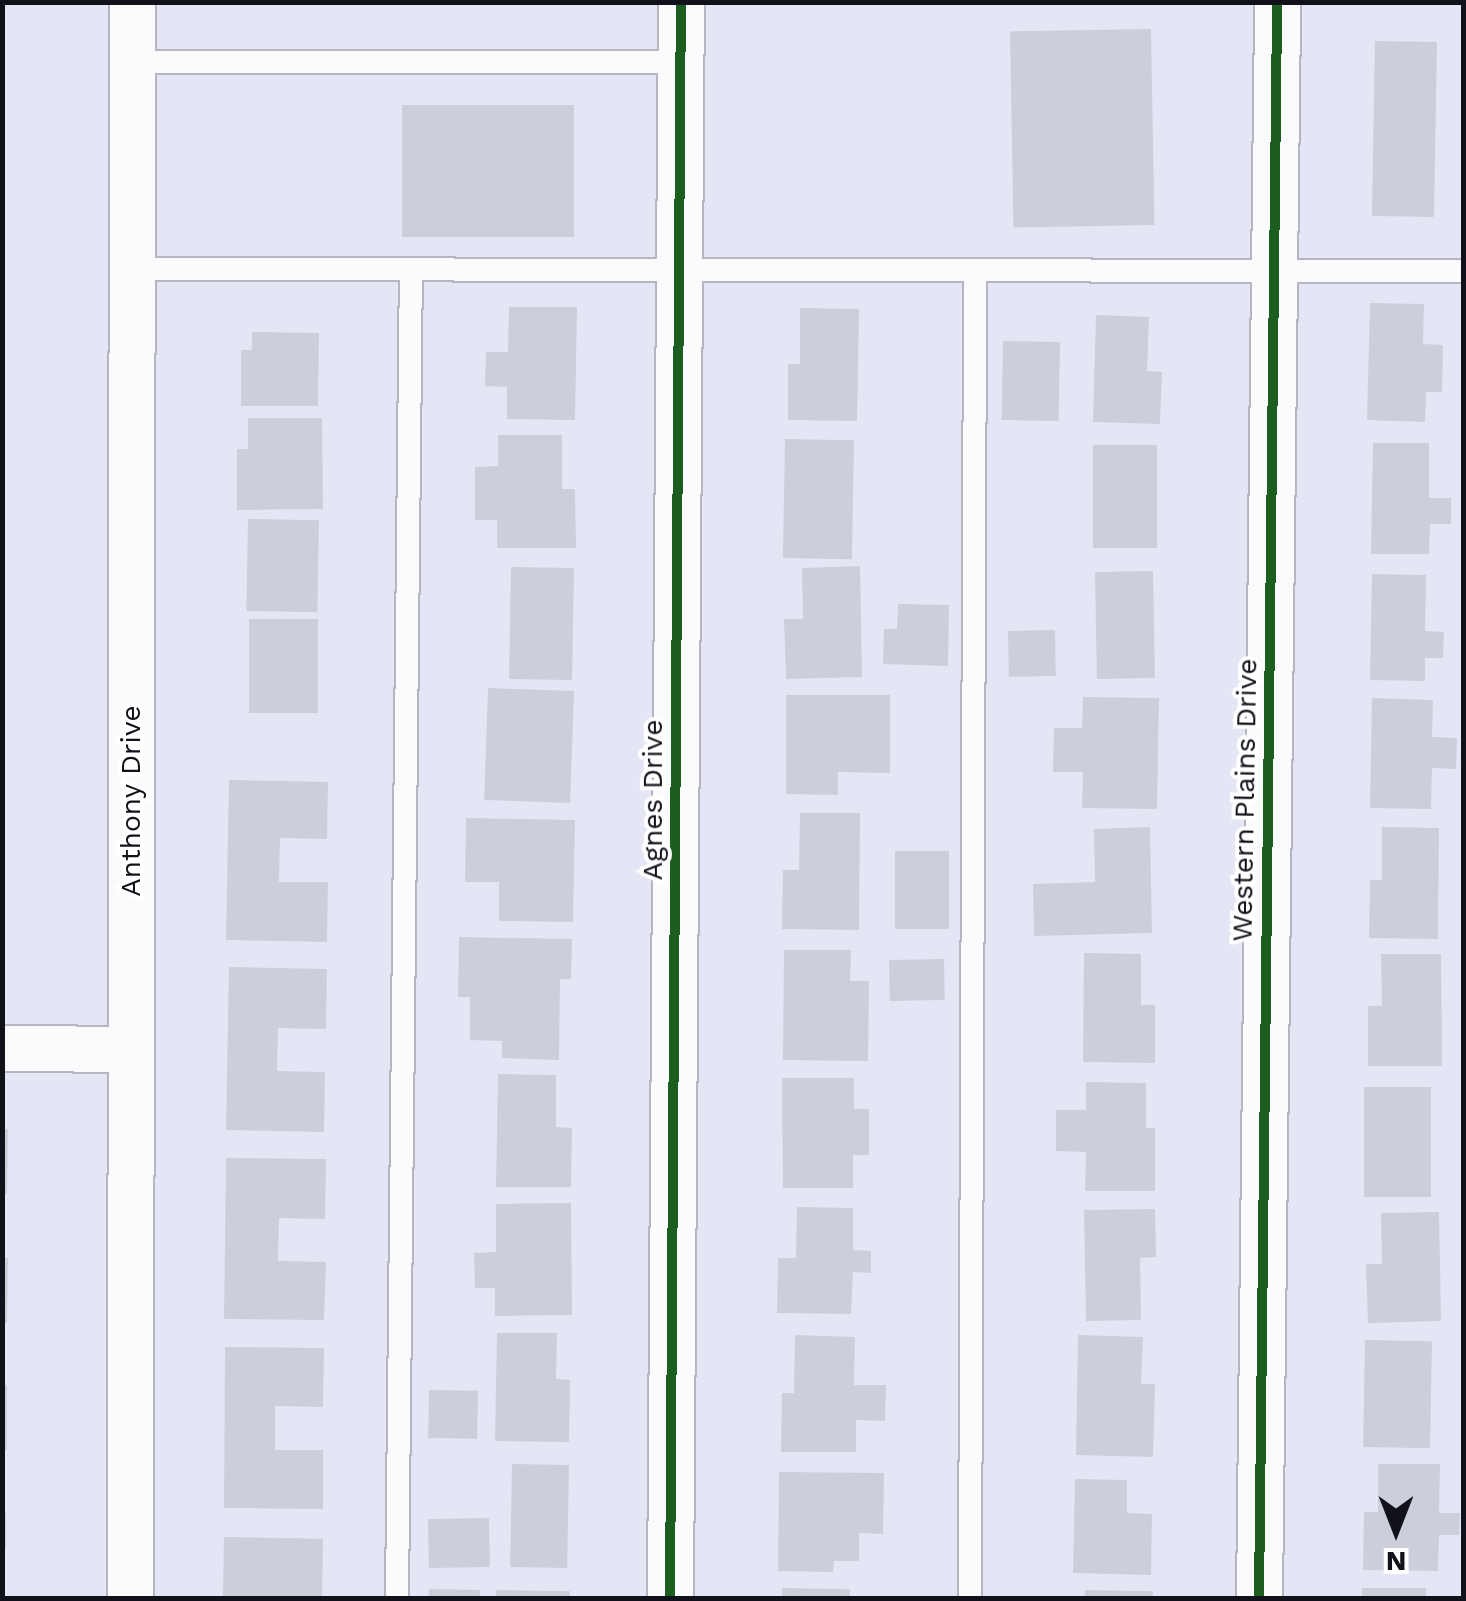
<!DOCTYPE html>
<html>
<head>
<meta charset="utf-8">
<style>
	body { margin:0 }
	#map { position:relative; width:1466px; height:1601px; overflow:hidden; background:#e4e6f5; font-family:"Work Sans",sans-serif }
	div>[style] { position:absolute }
	.building>* { inset:0; background:#cccfda; transform-origin:0 0 }
	.roads { filter:drop-shadow(2px 0 #b5b6c2) drop-shadow(-2px 0 #b5b6c2) drop-shadow(0 2px #b5b6c2) drop-shadow(0 -2px #b5b6c2) }
	.lane>* { height:22px; margin:-11px; padding:0 11px; transform-origin:11px; border-radius:11px; background:#fbfbfe }
	.street>* { height:45px; margin:-22.5px; padding:0 22.5px; transform-origin:22.5px; border-radius:22.5px; background:#fbfbfe }
	.cycleway>* { height:10px; margin:-5px; padding:0 5px; transform-origin:5px; border-radius:5px; background:#1b5e20 }
	span { translate:-50% -50%; white-space:nowrap; text-align:center; line-height:1.15; -webkit-text-stroke:8px #fff; paint-order:stroke }
	.street-label { font-size:28px; color:#101119 }
	.frame { position:absolute; inset:0; border:5px solid #101119; pointer-events:none }
	.north { position:absolute; left:1346px; top:1481px; width:100px; height:100px; -webkit-text-stroke:8px #fff; paint-order:stroke; rotate:180deg; font-size:28px; font-weight:700; line-height:40px; text-align:center; color:#101119 }
	.north::after { content:''; display:block; margin:auto; width:35px; height:45px; background:#101119; clip-path:polygon(50% 0,100% 100%,50% 72%,0 100%) }
</style>
</head>
<body>
<div id="map">
	<div class="building">
		<i style="left:1151px;top:29px;width:196px;height:141px;rotate:89deg"></i>
		<i style="left:1375px;top:41px;width:62px;height:175px;rotate:1deg"></i>
		<i style="left:402px;top:105px;width:172px;height:132px"></i>
		<i style="clip-path:polygon(1370px 303px,1424px 304px,1423px 344px,1443px 345px,1442px 392px,1426px 392px,1425px 422px,1367px 420px)"></i>
		<i style="clip-path:polygon(509px 307px,577px 307px,575px 420px,507px 419px,507px 387px,485px 386px,486px 352px,508px 352px)"></i>
		<i style="clip-path:polygon(800px 308px,859px 309px,857px 421px,788px 420px,788px 364px,800px 364px)"></i>
		<i style="clip-path:polygon(1096px 315px,1149px 317px,1147px 371px,1162px 372px,1160px 424px,1093px 422px)"></i>
		<i style="clip-path:polygon(252px 332px,319px 333px,318px 406px,241px 406px,241px 350px,252px 350px)"></i>
		<i style="left:1003px;top:341px;width:57px;height:79px;rotate:1deg"></i>
		<i style="clip-path:polygon(248px 418px,322px 418px,323px 509px,237px 510px,237px 449px,248px 449px)"></i>
		<i style="clip-path:polygon(498px 435px,562px 435px,562px 489px,575px 489px,576px 548px,497px 548px,497px 520px,475px 520px,475px 467px,498px 466px)"></i>
		<i style="left:785px;top:439px;width:69px;height:119px;rotate:1deg"></i>
		<i style="clip-path:polygon(1373px 443px,1429px 443px,1429px 498px,1451px 498px,1451px 524px,1430px 524px,1429px 554px,1371px 554px)"></i>
		<i style="left:1093px;top:445px;width:64px;height:103px"></i>
		<i style="left:248px;top:519px;width:71px;height:92px;rotate:1deg"></i>
		<i style="clip-path:polygon(860px 566px,862px 677px,786px 679px,784px 619px,803px 619px,802px 568px)"></i>
		<i style="left:511px;top:567px;width:63px;height:112px;rotate:1deg"></i>
		<i style="left:1153px;top:571px;width:107px;height:58px;rotate:89deg"></i>
		<i style="clip-path:polygon(1372px 574px,1426px 575px,1425px 631px,1444px 632px,1443px 658px,1425px 658px,1425px 681px,1370px 680px)"></i>
		<i style="clip-path:polygon(898px 604px,949px 605px,948px 666px,883px 664px,884px 629px,897px 629px)"></i>
		<i style="left:249px;top:619px;width:69px;height:94px"></i>
		<i style="left:1055px;top:630px;width:46px;height:47px;rotate:89deg"></i>
		<i style="left:574px;top:691px;width:112px;height:86px;rotate:92deg"></i>
		<i style="clip-path:polygon(786px 695px,890px 695px,890px 773px,838px 772px,838px 795px,786px 794px)"></i>
		<i style="clip-path:polygon(1083px 697px,1159px 698px,1157px 809px,1082px 808px,1083px 772px,1053px 772px,1054px 728px,1082px 728px)"></i>
		<i style="clip-path:polygon(1372px 698px,1433px 700px,1432px 737px,1457px 738px,1456px 769px,1432px 768px,1431px 809px,1370px 808px)"></i>
		<i style="clip-path:polygon(229px 780px,328px 782px,327px 839px,280px 838px,279px 882px,328px 882px,327px 942px,226px 940px)"></i>
		<i style="clip-path:polygon(800px 813px,860px 813px,859px 930px,782px 929px,783px 870px,799px 870px)"></i>
		<i style="clip-path:polygon(466px 818px,575px 820px,573px 922px,499px 921px,499px 882px,465px 882px)"></i>
		<i style="clip-path:polygon(1150px 827px,1152px 933px,1034px 936px,1033px 884px,1095px 882px,1094px 829px)"></i>
		<i style="clip-path:polygon(1382px 827px,1439px 828px,1438px 939px,1369px 938px,1370px 880px,1382px 880px)"></i>
		<i style="left:895px;top:851px;width:54px;height:78px"></i>
		<i style="clip-path:polygon(459px 937px,572px 939px,571px 979px,560px 979px,559px 1060px,502px 1058px,502px 1041px,470px 1040px,470px 997px,458px 997px)"></i>
		<i style="clip-path:polygon(784px 950px,851px 950px,850px 981px,869px 981px,868px 1061px,783px 1060px)"></i>
		<i style="clip-path:polygon(1084px 953px,1141px 954px,1141px 1005px,1155px 1005px,1155px 1063px,1083px 1062px)"></i>
		<i style="clip-path:polygon(1381px 954px,1441px 954px,1442px 1066px,1368px 1066px,1368px 1006px,1382px 1006px)"></i>
		<i style="left:944px;top:959px;width:41px;height:55px;rotate:89deg"></i>
		<i style="clip-path:polygon(229px 967px,327px 969px,326px 1029px,278px 1028px,277px 1071px,325px 1072px,324px 1132px,226px 1130px)"></i>
		<i style="clip-path:polygon(498px 1074px,556px 1075px,556px 1127px,572px 1128px,571px 1187px,496px 1187px)"></i>
		<i style="clip-path:polygon(782px 1078px,854px 1078px,854px 1109px,869px 1109px,869px 1155px,853px 1155px,853px 1188px,783px 1188px)"></i>
		<i style="clip-path:polygon(1086px 1082px,1146px 1083px,1146px 1128px,1155px 1128px,1155px 1191px,1085px 1191px,1086px 1152px,1056px 1151px,1056px 1110px,1086px 1110px)"></i>
		<i style="left:1364px;top:1087px;width:67px;height:110px"></i>
		<i style="clip-path:polygon(2px 1129px,8px 1129px,7px 1194px,2px 1194px)"></i>
		<i style="clip-path:polygon(226px 1158px,326px 1159px,325px 1219px,279px 1218px,278px 1261px,326px 1262px,324px 1320px,224px 1319px)"></i>
		<i style="clip-path:polygon(571px 1203px,572px 1315px,495px 1316px,495px 1288px,475px 1288px,474px 1253px,496px 1252px,496px 1204px)"></i>
		<i style="clip-path:polygon(797px 1207px,853px 1208px,853px 1250px,871px 1251px,871px 1273px,853px 1272px,851px 1314px,777px 1313px,778px 1258px,796px 1258px)"></i>
		<i style="clip-path:polygon(1155px 1209px,1156px 1257px,1140px 1258px,1141px 1320px,1086px 1321px,1084px 1210px)"></i>
		<i style="clip-path:polygon(1439px 1212px,1441px 1321px,1368px 1323px,1366px 1264px,1382px 1264px,1381px 1213px)"></i>
		<i style="clip-path:polygon(2px 1258px,8px 1258px,7px 1323px,2px 1323px)"></i>
		<i style="clip-path:polygon(497px 1333px,557px 1333px,556px 1379px,570px 1380px,569px 1442px,495px 1441px)"></i>
		<i style="clip-path:polygon(795px 1335px,855px 1337px,854px 1385px,886px 1385px,885px 1421px,856px 1420px,856px 1452px,781px 1452px,782px 1393px,794px 1393px)"></i>
		<i style="clip-path:polygon(1078px 1335px,1143px 1337px,1141px 1384px,1155px 1384px,1153px 1457px,1076px 1455px)"></i>
		<i style="left:1365px;top:1340px;width:67px;height:107px;rotate:1deg"></i>
		<i style="clip-path:polygon(225px 1347px,324px 1348px,323px 1407px,275px 1406px,275px 1450px,323px 1450px,323px 1509px,224px 1508px)"></i>
		<i style="left:2px;top:1385px;width:5px;height:65px"></i>
		<i style="left:429px;top:1390px;width:49px;height:48px;rotate:1deg"></i>
		<i style="left:512px;top:1464px;width:57px;height:103px;rotate:1deg"></i>
		<i style="clip-path:polygon(1378px 1464px,1440px 1464px,1439px 1513px,1460px 1513px,1459px 1535px,1439px 1535px,1438px 1571px,1363px 1570px,1364px 1512px,1378px 1512px)"></i>
		<i style="clip-path:polygon(779px 1472px,884px 1473px,883px 1534px,859px 1533px,859px 1561px,834px 1561px,833px 1572px,778px 1571px)"></i>
		<i style="clip-path:polygon(1075px 1479px,1127px 1480px,1127px 1513px,1152px 1514px,1151px 1575px,1073px 1573px)"></i>
		<i style="left:2px;top:1513px;width:4px;height:36px"></i>
		<i style="left:489px;top:1518px;width:49px;height:61px;rotate:89deg"></i>
		<i style="left:224px;top:1537px;width:99px;height:61px;rotate:1deg"></i>
		<i style="left:782px;top:1588px;width:68px;height:10px;rotate:1deg"></i>
		<i style="left:1362px;top:1588px;width:64px;height:10px"></i>
		<i style="left:429px;top:1589px;width:51px;height:9px;rotate:1deg"></i>
		<i style="left:496px;top:1590px;width:74px;height:8px;rotate:1deg"></i>
		<i style="left:1085px;top:1590px;width:68px;height:8px;rotate:1deg"></i>
	</div>
	<div class="roads">
		<div class="lane">
			<i style="left:131px;top:62px;width:550px"></i>
			<i style="left:131px;top:269px;width:1333px;rotate:0.09deg"></i>
			<i style="left:397px;top:1598px;width:1329px;rotate:-89.4deg"></i>
			<i style="left:970px;top:1598px;width:1328px;rotate:-89.78deg"></i>
		</div>
		<div class="street">
			<i style="left:2px;top:1048px;width:128px;rotate:0.4deg"></i>
			<i style="left:130px;top:1598px;width:1596px;rotate:-89.93deg"></i>
			<i style="left:670px;top:1598px;width:1596px;rotate:-89.61deg"></i>
			<i style="left:1259px;top:1598px;width:1596px;rotate:-89.35deg"></i>
		</div>
	</div>
	<div class="cycleway">
		<i style="left:670px;top:1598px;width:1596px;rotate:-89.61deg"></i>
		<i style="left:1259px;top:1598px;width:1596px;rotate:-89.35deg"></i>
	</div>
	<div class="street-label">
		<span style="left:653px;top:800px;rotate:-90deg">Agnes Drive</span>
		<span style="left:1245px;top:800px;rotate:-89deg">Western Plains Drive</span>
		<span style="left:131px;top:801px;rotate:-90deg">Anthony Drive</span>
	</div>
	<div class="frame"></div>
	<div class="north">N</div>
</div>
</body>
</html>
